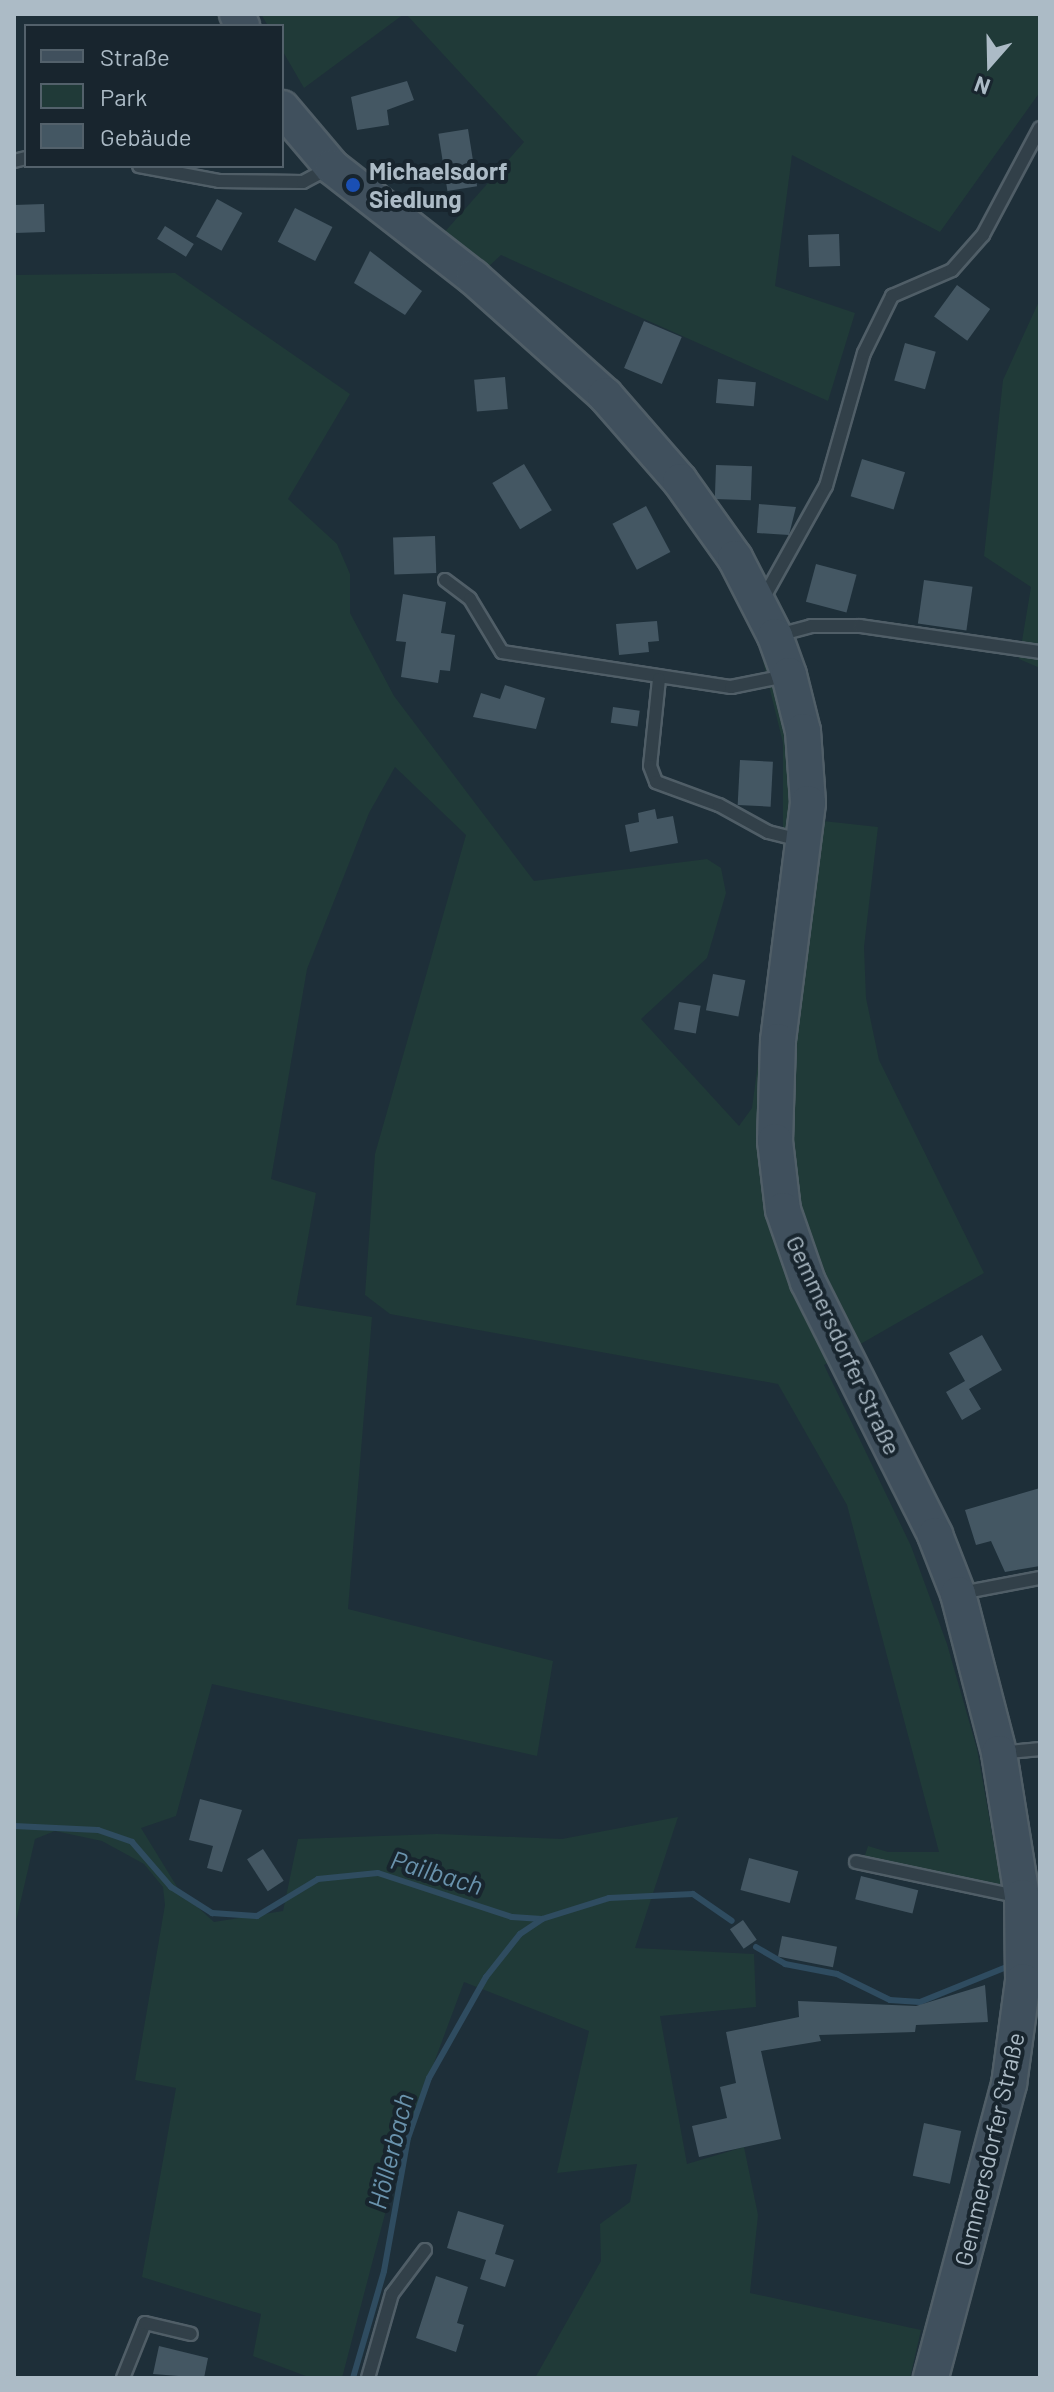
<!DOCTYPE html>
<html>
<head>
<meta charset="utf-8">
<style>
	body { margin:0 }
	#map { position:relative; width:1054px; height:2392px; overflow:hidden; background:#1e2f39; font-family:Barlow,sans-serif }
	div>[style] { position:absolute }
	.green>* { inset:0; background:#203a38 }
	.stream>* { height:6px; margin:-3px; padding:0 3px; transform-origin:3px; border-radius:3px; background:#2f4c60 }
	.building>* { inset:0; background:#445763; transform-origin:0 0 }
	.roads { filter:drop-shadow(2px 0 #505e67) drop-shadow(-2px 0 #505e67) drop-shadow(0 2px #505e67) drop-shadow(0 -2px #505e67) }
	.lane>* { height:12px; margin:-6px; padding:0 6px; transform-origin:6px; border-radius:6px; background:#324049 }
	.secondary>* { height:34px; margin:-17px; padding:0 17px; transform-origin:17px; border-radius:17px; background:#40505d }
	.dots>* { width:22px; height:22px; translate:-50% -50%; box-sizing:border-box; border:4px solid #18252e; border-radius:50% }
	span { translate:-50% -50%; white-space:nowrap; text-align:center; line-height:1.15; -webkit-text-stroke:8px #18252e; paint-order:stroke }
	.poi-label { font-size:24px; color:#acbbc6; font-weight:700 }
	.left { translate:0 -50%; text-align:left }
	.street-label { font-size:24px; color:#acbbc6 }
	.water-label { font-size:26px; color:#6a93ad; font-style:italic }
	.frame { position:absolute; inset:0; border:16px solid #acbbc6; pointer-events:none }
	.legend { position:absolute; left:24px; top:24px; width:260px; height:144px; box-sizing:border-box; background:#18252e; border:2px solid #53616b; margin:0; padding:10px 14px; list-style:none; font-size:24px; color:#acbbc6 }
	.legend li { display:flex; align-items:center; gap:16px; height:40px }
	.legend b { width:40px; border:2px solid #53616b }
	.north { position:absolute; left:950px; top:24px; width:80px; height:80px; -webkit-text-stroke:6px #18252e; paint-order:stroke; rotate:200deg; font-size:22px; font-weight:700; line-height:32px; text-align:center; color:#acbbc6 }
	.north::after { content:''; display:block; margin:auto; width:28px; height:36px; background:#acbbc6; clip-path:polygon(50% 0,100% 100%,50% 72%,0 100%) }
</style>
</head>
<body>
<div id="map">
	<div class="green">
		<i style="clip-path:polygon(261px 14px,404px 14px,304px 88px,282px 50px,282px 26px,268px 26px)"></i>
		<i style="clip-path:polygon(406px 14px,1040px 14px,1040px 92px,940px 232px,792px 155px,775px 286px,855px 313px,828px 401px,501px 255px,487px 268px,442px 235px,524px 142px)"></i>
		<i style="clip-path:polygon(175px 273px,350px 394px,288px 499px,337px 544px,350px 574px,350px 613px,394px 696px,534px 881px,707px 859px,721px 868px,726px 893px,707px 958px,641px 1019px,739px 1126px,752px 1108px,783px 874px,783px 743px,763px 661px,798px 650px,809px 674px,823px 821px,878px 827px,864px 947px,866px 998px,879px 1060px,984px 1273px,824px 1365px,911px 1546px,947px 1644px,977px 1749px,1002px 1889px,864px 1858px,868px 1846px,888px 1852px,939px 1852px,847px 1505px,778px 1384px,390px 1314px,365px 1295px,375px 1154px,466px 835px,395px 767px,369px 813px,307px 969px,271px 1179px,316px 1193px,296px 1305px,372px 1317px,348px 1609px,553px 1661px,537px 1756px,212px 1684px,176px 1816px,141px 1828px,179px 1890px,214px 1922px,283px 1911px,298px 1839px,437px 1834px,562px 1839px,678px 1817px,635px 1948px,754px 1954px,756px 2007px,660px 2016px,687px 2164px,744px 2147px,758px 2215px,750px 2293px,921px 2330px,910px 2378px,535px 2378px,601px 2261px,600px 2224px,630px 2202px,637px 2164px,557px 2173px,589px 2031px,464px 1982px,402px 2149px,342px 2378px,311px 2378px,253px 2356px,261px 2314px,142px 2277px,176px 2088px,135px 2080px,165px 1905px,163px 1887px,144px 1864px,102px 1841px,55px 1831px,35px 1839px,14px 1930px,14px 275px)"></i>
		<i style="clip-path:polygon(1040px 299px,1040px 668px,1019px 659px,1031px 587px,984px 556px,1003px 380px)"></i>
	</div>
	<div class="stream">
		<i style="left:14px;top:1826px;width:84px;rotate:2.7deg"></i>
		<i style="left:98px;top:1830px;width:36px;rotate:19deg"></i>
		<i style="left:132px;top:1842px;width:60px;rotate:49.1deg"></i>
		<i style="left:171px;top:1887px;width:49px;rotate:32.4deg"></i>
		<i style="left:212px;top:1913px;width:45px;rotate:3.8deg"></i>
		<i style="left:257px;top:1916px;width:71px;rotate:-31.2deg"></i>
		<i style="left:318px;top:1879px;width:60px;rotate:-5.7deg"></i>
		<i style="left:378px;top:1873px;width:141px;rotate:18.2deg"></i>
		<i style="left:512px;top:1917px;width:30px;rotate:4deg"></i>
		<i style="left:542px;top:1919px;width:70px;rotate:-17.4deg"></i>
		<i style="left:609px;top:1898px;width:84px;rotate:-2.7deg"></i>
		<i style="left:693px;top:1894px;width:47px;rotate:34.7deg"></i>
		<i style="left:756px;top:1947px;width:34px;rotate:30deg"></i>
		<i style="left:785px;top:1964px;width:53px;rotate:10.9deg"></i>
		<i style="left:837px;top:1974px;width:59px;rotate:26.1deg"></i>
		<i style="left:890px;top:2000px;width:30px;rotate:4deg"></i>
		<i style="left:920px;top:2002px;width:96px;rotate:-22deg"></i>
		<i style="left:353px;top:2378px;width:111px;rotate:-73.8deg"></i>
		<i style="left:384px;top:2271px;width:135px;rotate:-79.8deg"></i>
		<i style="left:408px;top:2138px;width:64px;rotate:-70.7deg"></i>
		<i style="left:429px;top:2078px;width:116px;rotate:-60.6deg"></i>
		<i style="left:486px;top:1977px;width:55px;rotate:-51.7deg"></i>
		<i style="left:520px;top:1934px;width:27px;rotate:-34deg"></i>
	</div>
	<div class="building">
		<i style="clip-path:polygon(407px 81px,414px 100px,387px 110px,389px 125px,357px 130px,351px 97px)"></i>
		<i style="left:468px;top:129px;width:58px;height:30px;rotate:81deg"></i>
		<i style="left:217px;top:199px;width:29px;height:43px;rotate:29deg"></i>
		<i style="left:44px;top:204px;width:28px;height:30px;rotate:88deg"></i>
		<i style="left:295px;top:208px;width:42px;height:38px;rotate:27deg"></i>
		<i style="left:165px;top:226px;width:34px;height:15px;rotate:32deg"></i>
		<i style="left:839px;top:234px;width:32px;height:31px;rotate:88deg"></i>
		<i style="clip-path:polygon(370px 251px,422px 291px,405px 315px,354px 283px)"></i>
		<i style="left:957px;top:285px;width:41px;height:39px;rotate:36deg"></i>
		<i style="left:644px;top:321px;width:41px;height:51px;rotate:23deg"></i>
		<i style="left:905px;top:343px;width:32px;height:39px;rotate:16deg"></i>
		<i style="left:505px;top:377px;width:32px;height:31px;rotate:85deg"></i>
		<i style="left:718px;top:379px;width:38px;height:24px;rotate:5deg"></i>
		<i style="left:862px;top:459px;width:45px;height:39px;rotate:17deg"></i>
		<i style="left:524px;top:464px;width:54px;height:37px;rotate:59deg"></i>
		<i style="left:716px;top:465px;width:36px;height:34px;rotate:2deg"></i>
		<i style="clip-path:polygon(759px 504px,796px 507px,789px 535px,757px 533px)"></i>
		<i style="left:646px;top:506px;width:52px;height:38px;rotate:62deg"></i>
		<i style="left:435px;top:536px;width:37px;height:42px;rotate:88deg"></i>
		<i style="left:816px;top:564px;width:42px;height:39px;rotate:15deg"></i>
		<i style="left:924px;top:580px;width:49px;height:44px;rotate:8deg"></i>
		<i style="clip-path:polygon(403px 594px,446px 602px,441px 633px,455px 635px,450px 671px,440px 670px,438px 683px,401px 677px,406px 642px,396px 641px)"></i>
		<i style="clip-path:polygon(657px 621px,659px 641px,648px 642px,649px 652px,619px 655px,616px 624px)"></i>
		<i style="clip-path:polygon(505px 685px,545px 698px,536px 729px,473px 717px,481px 693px,500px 699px)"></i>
		<i style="left:613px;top:707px;width:27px;height:16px;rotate:8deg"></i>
		<i style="left:740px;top:760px;width:33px;height:45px;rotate:3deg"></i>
		<i style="clip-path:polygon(655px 809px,657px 819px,673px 816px,678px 843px,630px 852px,625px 825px,639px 822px,638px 813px)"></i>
		<i style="left:713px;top:974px;width:33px;height:37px;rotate:11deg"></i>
		<i style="left:679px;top:1002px;width:22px;height:28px;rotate:10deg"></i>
		<i style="clip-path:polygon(982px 1335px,1002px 1370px,969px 1389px,981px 1409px,962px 1420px,946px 1392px,965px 1381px,949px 1353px)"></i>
		<i style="clip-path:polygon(1040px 1488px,1040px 1566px,1005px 1572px,991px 1541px,976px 1545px,965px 1510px)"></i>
		<i style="clip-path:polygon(200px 1799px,242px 1810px,222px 1872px,207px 1868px,213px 1846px,189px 1840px)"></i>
		<i style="left:263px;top:1849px;width:38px;height:19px;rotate:57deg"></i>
		<i style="left:749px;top:1858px;width:51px;height:33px;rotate:15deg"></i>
		<i style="left:861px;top:1876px;width:59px;height:24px;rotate:14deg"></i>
		<i style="left:743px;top:1920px;width:24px;height:16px;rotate:55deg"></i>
		<i style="left:782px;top:1936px;width:56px;height:21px;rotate:11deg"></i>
		<i style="clip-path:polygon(985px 1985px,988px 2022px,916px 2025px,915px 2032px,819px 2035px,821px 2041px,761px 2051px,781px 2139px,699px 2157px,692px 2126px,727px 2118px,720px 2087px,736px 2083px,726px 2032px,799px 2017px,798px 2001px,916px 2006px)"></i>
		<i style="left:924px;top:2123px;width:38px;height:54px;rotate:12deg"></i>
		<i style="clip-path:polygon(458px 2211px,504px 2225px,495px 2254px,514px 2260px,505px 2287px,480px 2279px,486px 2260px,447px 2248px)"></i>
		<i style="clip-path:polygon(436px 2276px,468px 2287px,457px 2323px,464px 2325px,456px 2352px,416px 2338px)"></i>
		<i style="clip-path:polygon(159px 2346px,208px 2358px,204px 2378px,153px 2374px)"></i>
	</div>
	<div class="roads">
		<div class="lane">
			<i style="left:14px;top:161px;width:12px;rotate:-14deg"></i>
			<i style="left:139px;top:166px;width:81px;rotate:10.6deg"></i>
			<i style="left:219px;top:181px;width:84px;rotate:0.7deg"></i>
			<i style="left:303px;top:182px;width:30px;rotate:-28deg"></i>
			<i style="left:445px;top:580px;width:31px;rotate:37deg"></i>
			<i style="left:470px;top:599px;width:62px;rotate:58.9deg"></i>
			<i style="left:502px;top:652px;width:232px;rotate:8.7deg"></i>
			<i style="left:731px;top:687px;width:55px;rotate:-11.5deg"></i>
			<i style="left:763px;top:599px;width:129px;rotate:-60.9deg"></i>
			<i style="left:826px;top:486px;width:138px;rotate:-74.1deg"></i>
			<i style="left:864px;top:353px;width:64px;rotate:-63.8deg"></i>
			<i style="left:892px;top:296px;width:65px;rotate:-23.4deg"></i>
			<i style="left:952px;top:270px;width:47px;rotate:-48.5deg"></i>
			<i style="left:983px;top:235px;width:121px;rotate:-62deg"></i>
			<i style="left:778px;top:635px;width:34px;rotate:-15deg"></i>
			<i style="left:811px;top:626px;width:49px"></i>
			<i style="left:860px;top:626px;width:182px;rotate:8.2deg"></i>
			<i style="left:659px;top:679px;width:87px;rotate:95.9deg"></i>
			<i style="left:650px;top:766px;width:17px;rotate:69deg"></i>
			<i style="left:656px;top:782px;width:67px;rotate:20.1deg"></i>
			<i style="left:719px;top:805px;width:56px;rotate:28.9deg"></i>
			<i style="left:768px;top:832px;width:33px;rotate:14deg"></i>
			<i style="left:961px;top:1593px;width:80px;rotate:-10.8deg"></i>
			<i style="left:999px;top:1753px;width:41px;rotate:-5.6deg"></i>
			<i style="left:856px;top:1862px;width:169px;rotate:12deg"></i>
			<i style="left:123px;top:2378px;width:59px;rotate:-68.2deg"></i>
			<i style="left:145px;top:2323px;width:47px;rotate:13.4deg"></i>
			<i style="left:368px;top:2378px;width:87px;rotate:-74.1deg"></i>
			<i style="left:392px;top:2294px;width:55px;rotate:-53.1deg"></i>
		</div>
		<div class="secondary">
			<i style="left:237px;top:14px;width:13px;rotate:67deg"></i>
			<i style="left:282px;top:108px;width:77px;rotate:49.7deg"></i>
			<i style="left:332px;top:167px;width:179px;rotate:38deg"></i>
			<i style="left:473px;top:277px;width:177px;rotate:41.8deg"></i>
			<i style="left:605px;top:395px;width:114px;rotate:48.9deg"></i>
			<i style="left:680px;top:481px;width:95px;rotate:54.5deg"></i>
			<i style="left:735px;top:558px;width:88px;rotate:62.9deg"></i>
			<i style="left:775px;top:636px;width:41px;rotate:70.3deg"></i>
			<i style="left:789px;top:675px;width:58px;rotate:76deg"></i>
			<i style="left:803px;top:731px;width:72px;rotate:86deg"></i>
			<i style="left:808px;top:803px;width:240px;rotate:97.2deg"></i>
			<i style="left:778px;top:1041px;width:100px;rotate:91.7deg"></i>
			<i style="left:775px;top:1141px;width:69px;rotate:83.4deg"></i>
			<i style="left:783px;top:1210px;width:76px;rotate:70.9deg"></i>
			<i style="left:808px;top:1282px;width:283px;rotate:63.3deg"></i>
			<i style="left:935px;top:1535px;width:63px;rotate:68.7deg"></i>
			<i style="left:958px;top:1594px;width:164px;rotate:75.5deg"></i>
			<i style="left:999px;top:1753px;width:146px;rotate:80.9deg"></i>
			<i style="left:1022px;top:1897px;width:84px;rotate:89.3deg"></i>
			<i style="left:1023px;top:1981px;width:104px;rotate:97.7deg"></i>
			<i style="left:1009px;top:2084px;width:304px;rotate:104.9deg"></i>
		</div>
	</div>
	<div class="dots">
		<i style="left:353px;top:185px;background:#1a4fb4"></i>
	</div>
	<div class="poi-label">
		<span class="left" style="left:369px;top:185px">Michaelsdorf<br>Siedlung</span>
	</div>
	<div class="street-label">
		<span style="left:844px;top:1345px;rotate:65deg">Gemmersdorfer Straße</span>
		<span style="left:989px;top:2149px;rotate:-77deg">Gemmersdorfer Straße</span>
	</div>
	<div class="water-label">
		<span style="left:437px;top:1872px;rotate:17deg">Pailbach</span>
		<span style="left:390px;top:2151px;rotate:-76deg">Höllerbach</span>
	</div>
	<div class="frame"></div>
	<ul class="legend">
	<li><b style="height:10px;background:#40505d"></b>Straße</li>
	<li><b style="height:22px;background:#203a38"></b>Park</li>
	<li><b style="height:22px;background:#445763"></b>Gebäude</li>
	</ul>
	<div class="north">N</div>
</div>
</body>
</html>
